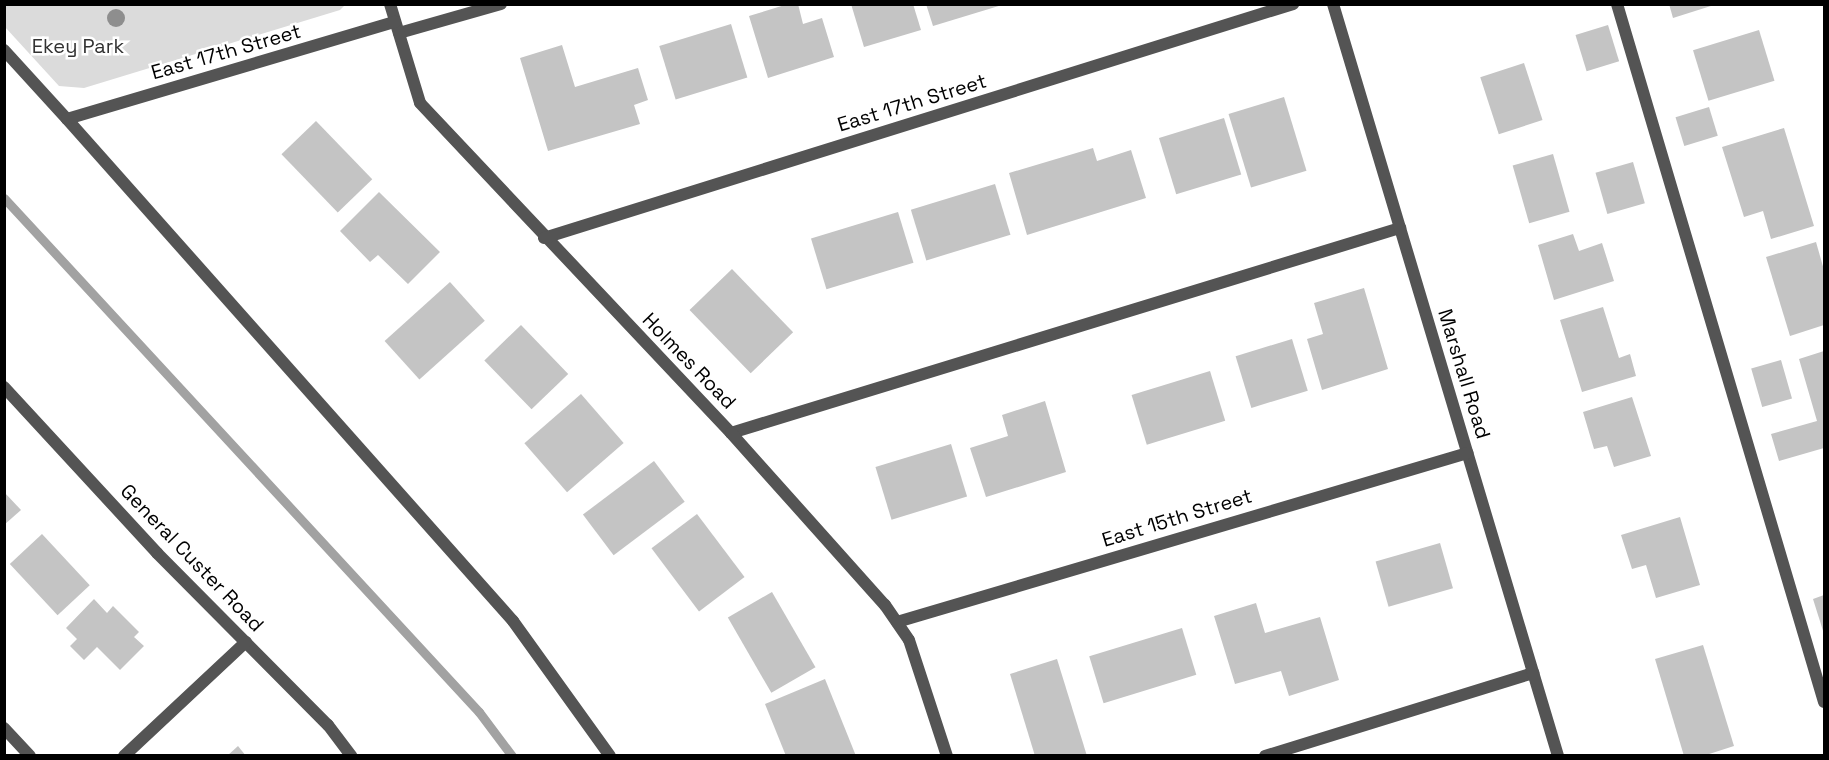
<!DOCTYPE html>
<html>
<head>
<meta charset="utf-8">
<style>
	body { margin:0 }
	#map { position:relative; width:1829px; height:760px; overflow:hidden; background:#fff; font-family:"Space Grotesk",sans-serif }
	div>[style] { position:absolute }
	.green>* { inset:0; background:#dbdbdb }
	.stream>* { height:9px; margin:-4.5px; padding:0 4.5px; transform-origin:4.5px; border-radius:4.5px; background:#a2a2a2 }
	.building>* { inset:0; background:#c4c4c4; transform-origin:0 0 }
	.service>* { height:12px; margin:-6px; padding:0 6px; transform-origin:6px; border-radius:6px; background:#545454 }
	.minor>* { height:12px; margin:-6px; padding:0 6px; transform-origin:6px; border-radius:6px; background:#545454 }
	.trees>* { width:18px; height:18px; margin:-9px; border-radius:50%; background:#8e8e8e }
	span { translate:-50% -50%; white-space:nowrap; text-align:center; line-height:1.15; -webkit-text-stroke:5px #fff; paint-order:stroke }
	.park-label { font-size:20px; color:#323232 }
	.street-label { font-size:20px; color:#000 }
	.frame { position:absolute; inset:0; border:6px solid #000; pointer-events:none }
</style>
</head>
<body>
<div id="map">
	<div class="green">
		<i style="clip-path:polygon(5px 4px,345px 4px,345px 5px,340px 10px,84px 88px,59px 86px,5px 27px)"></i>
	</div>
	<div class="stream">
		<i style="left:4px;top:198px;width:700px;rotate:47.26deg"></i>
		<i style="left:479px;top:712px;width:55px;rotate:53.1deg"></i>
	</div>
	<div class="building">
		<i style="clip-path:polygon(788px 4px,798px 4px,803px 24px,822px 18px,834px 57px,768px 78px,749px 16px)"></i>
		<i style="clip-path:polygon(851px 4px,913px 4px,921px 30px,864px 47px)"></i>
		<i style="clip-path:polygon(926px 4px,1002px 4px,1002px 5px,933px 26px)"></i>
		<i style="clip-path:polygon(1669px 4px,1714px 4px,1714px 5px,1673px 18px)"></i>
		<i style="left:731px;top:24px;width:56px;height:75px;rotate:73deg"></i>
		<i style="left:1608px;top:25px;width:38px;height:34px;rotate:73deg"></i>
		<i style="left:1759px;top:30px;width:53px;height:69px;rotate:73deg"></i>
		<i style="clip-path:polygon(562px 45px,575px 87px,638px 68px,648px 100px,634px 105px,640px 124px,548px 151px,520px 58px)"></i>
		<i style="left:1524px;top:63px;width:60px;height:46px;rotate:72deg"></i>
		<i style="left:1284px;top:97px;width:77px;height:58px;rotate:73deg"></i>
		<i style="left:1709px;top:107px;width:30px;height:35px;rotate:73deg"></i>
		<i style="left:1224px;top:118px;width:59px;height:68px;rotate:73deg"></i>
		<i style="left:316px;top:121px;width:81px;height:48px;rotate:46deg"></i>
		<i style="clip-path:polygon(1784px 128px,1814px 226px,1771px 239px,1763px 211px,1744px 217px,1722px 147px)"></i>
		<i style="clip-path:polygon(1093px 148px,1097px 161px,1131px 150px,1146px 198px,1027px 235px,1009px 173px)"></i>
		<i style="left:1553px;top:154px;width:60px;height:42px;rotate:74deg"></i>
		<i style="left:1633px;top:162px;width:43px;height:39px;rotate:74deg"></i>
		<i style="left:995px;top:184px;width:53px;height:88px;rotate:73deg"></i>
		<i style="clip-path:polygon(379px 192px,440px 252px,408px 284px,378px 255px,370px 262px,340px 231px)"></i>
		<i style="left:898px;top:212px;width:53px;height:91px;rotate:73deg"></i>
		<i style="clip-path:polygon(1573px 234px,1579px 251px,1602px 243px,1614px 281px,1554px 300px,1538px 245px)"></i>
		<i style="clip-path:polygon(1816px 242px,1824px 270px,1824px 325px,1790px 336px,1766px 257px)"></i>
		<i style="left:732px;top:269px;width:88px;height:59px;rotate:46deg"></i>
		<i style="left:450px;top:282px;width:52px;height:88px;rotate:48deg"></i>
		<i style="clip-path:polygon(1364px 288px,1388px 369px,1322px 390px,1307px 339px,1323px 334px,1314px 303px)"></i>
		<i style="clip-path:polygon(1603px 307px,1619px 358px,1630px 354px,1636px 376px,1582px 392px,1560px 320px)"></i>
		<i style="left:521px;top:325px;width:68px;height:51px;rotate:46deg"></i>
		<i style="left:1292px;top:339px;width:54px;height:59px;rotate:73deg"></i>
		<i style="clip-path:polygon(1824px 351px,1824px 448px,1779px 461px,1771px 434px,1817px 421px,1799px 359px)"></i>
		<i style="left:1781px;top:360px;width:40px;height:31px;rotate:74deg"></i>
		<i style="left:1210px;top:371px;width:52px;height:82px;rotate:73deg"></i>
		<i style="left:581px;top:394px;width:65px;height:75px;rotate:49deg"></i>
		<i style="clip-path:polygon(1632px 397px,1651px 456px,1614px 467px,1607px 446px,1594px 449px,1583px 412px)"></i>
		<i style="clip-path:polygon(1045px 401px,1066px 472px,986px 497px,970px 448px,1008px 436px,1002px 415px)"></i>
		<i style="left:951px;top:444px;width:55px;height:79px;rotate:73deg"></i>
		<i style="left:654px;top:461px;width:51px;height:89px;rotate:53deg"></i>
		<i style="clip-path:polygon(4px 492px,21px 510px,4px 525px)"></i>
		<i style="left:697px;top:514px;width:79px;height:57px;rotate:53deg"></i>
		<i style="clip-path:polygon(1680px 517px,1700px 585px,1656px 598px,1646px 565px,1632px 569px,1621px 535px)"></i>
		<i style="left:42px;top:534px;width:70px;height:44px;rotate:47deg"></i>
		<i style="left:1440px;top:543px;width:47px;height:67px;rotate:74deg"></i>
		<i style="left:772px;top:592px;width:87px;height:51px;rotate:60deg"></i>
		<i style="clip-path:polygon(1824px 595px,1824px 634px,1813px 599px)"></i>
		<i style="clip-path:polygon(94px 599px,107px 613px,113px 606px,139px 632px,134px 637px,144px 646px,120px 670px,97px 647px,84px 660px,70px 646px,77px 639px,66px 628px)"></i>
		<i style="clip-path:polygon(1256px 603px,1265px 633px,1320px 617px,1339px 680px,1289px 696px,1281px 671px,1235px 684px,1214px 616px)"></i>
		<i style="left:1182px;top:628px;width:49px;height:97px;rotate:73deg"></i>
		<i style="clip-path:polygon(1703px 645px,1734px 746px,1703px 756px,1684px 756px,1655px 659px)"></i>
		<i style="clip-path:polygon(1057px 659px,1087px 756px,1035px 756px,1010px 674px)"></i>
		<i style="clip-path:polygon(825px 679px,856px 756px,786px 756px,765px 704px)"></i>
		<i style="clip-path:polygon(238px 746px,246px 756px,227px 756px)"></i>
	</div>
	<div class="service">
		<i style="left:1617px;top:4px;width:728px;rotate:73.48deg"></i>
		<i style="left:399px;top:33px;width:106px;rotate:-15.9deg"></i>
		<i style="left:67px;top:119px;width:672px;rotate:48.38deg"></i>
		<i style="left:513px;top:621px;width:166px;rotate:54.3deg"></i>
		<i style="left:731px;top:433px;width:700px;rotate:-17.04deg"></i>
		<i style="left:4px;top:728px;width:38px;rotate:47deg"></i>
		<i style="left:1265px;top:756px;width:281px;rotate:-17.2deg"></i>
	</div>
	<div class="minor">
		<i style="left:390px;top:4px;width:103px;rotate:73.1deg"></i>
		<i style="left:420px;top:103px;width:453px;rotate:46.7deg"></i>
		<i style="left:731px;top:433px;width:231px;rotate:48.2deg"></i>
		<i style="left:885px;top:605px;width:42px;rotate:55.6deg"></i>
		<i style="left:909px;top:640px;width:122px;rotate:71.9deg"></i>
		<i style="left:1333px;top:4px;width:785px;rotate:73.34deg"></i>
		<i style="left:4px;top:50px;width:93px;rotate:47.6deg"></i>
		<i style="left:67px;top:119px;width:342px;rotate:-16.5deg"></i>
		<i style="left:544px;top:238px;width:785px;rotate:-17.35deg"></i>
		<i style="left:4px;top:387px;width:226px;rotate:47.3deg"></i>
		<i style="left:157px;top:553px;width:243px;rotate:45.2deg"></i>
		<i style="left:328px;top:725px;width:39px;rotate:53deg"></i>
		<i style="left:897px;top:622px;width:595px;rotate:-16.49deg"></i>
		<i style="left:124px;top:756px;width:167px;rotate:-43.1deg"></i>
	</div>
	<div class="trees">
		<i style="left:116px;top:18px"></i>
	</div>
	<div class="park-label">
		<span style="left:78px;top:46px">Ekey Park</span>
	</div>
	<div class="street-label">
		<span style="left:226px;top:52px;rotate:-16deg">East 17th Street</span>
		<span style="left:912px;top:103px;rotate:-17deg">East 17th Street</span>
		<span style="left:689px;top:361px;rotate:46deg">Holmes Road</span>
		<span style="left:1464px;top:374px;rotate:73deg">Marshall Road</span>
		<span style="left:1177px;top:518px;rotate:-17deg">East 15th Street</span>
		<span style="left:192px;top:558px;rotate:46deg">General Custer Road</span>
	</div>
	<div class="frame"></div>
</div>
</body>
</html>
